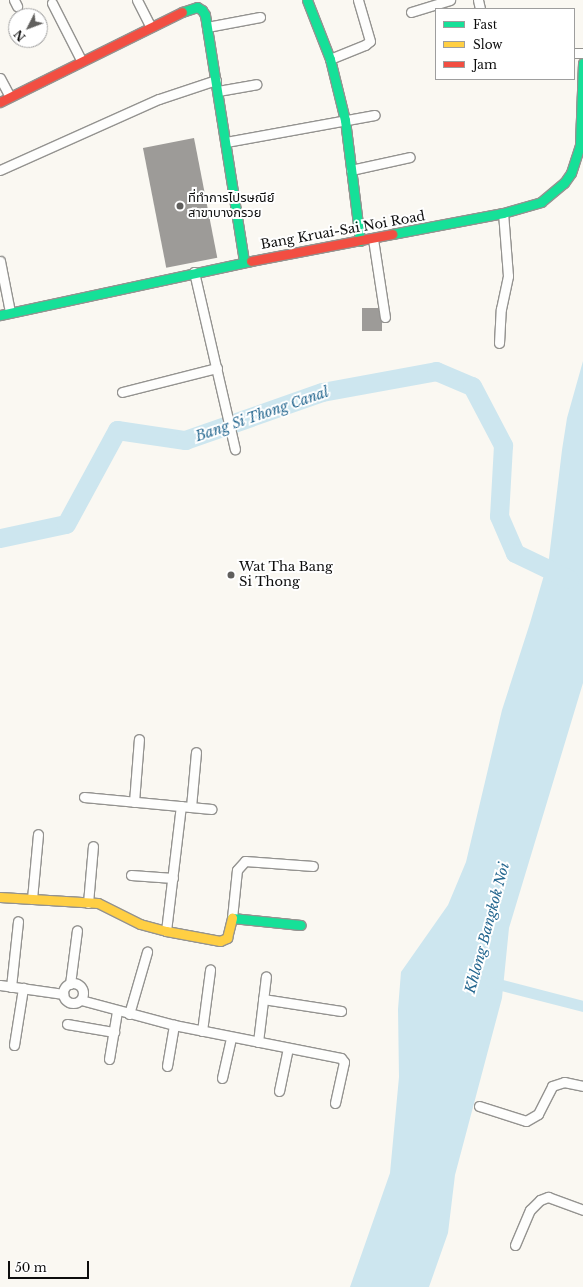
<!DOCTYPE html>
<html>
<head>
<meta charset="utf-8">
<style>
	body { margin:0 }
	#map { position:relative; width:583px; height:1287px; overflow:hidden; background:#faf8f2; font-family:"Libre Baskerville","Noto Sans Thai",serif }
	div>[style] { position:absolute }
	.water>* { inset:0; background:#cde6ef }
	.canal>* { height:11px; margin:-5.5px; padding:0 5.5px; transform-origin:5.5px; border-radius:5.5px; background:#cde6ef }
	.river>* { height:19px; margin:-9.5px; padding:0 9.5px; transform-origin:9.5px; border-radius:9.5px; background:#cde6ef }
	.building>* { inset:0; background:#9d9b98; transform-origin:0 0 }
	.roads { filter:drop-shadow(1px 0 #949390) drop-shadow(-1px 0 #949390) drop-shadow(0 1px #949390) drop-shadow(0 -1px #949390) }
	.street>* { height:9px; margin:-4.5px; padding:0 4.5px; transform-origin:4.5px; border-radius:4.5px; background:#fefefd }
	.street>.ring { margin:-4.5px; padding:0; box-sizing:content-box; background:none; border:9px solid #fefefd; border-radius:50% }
	.fast>* { height:9px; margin:-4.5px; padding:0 4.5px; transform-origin:4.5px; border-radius:4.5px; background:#16e098 }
	.slow>* { height:9px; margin:-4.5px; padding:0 4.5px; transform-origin:4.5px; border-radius:4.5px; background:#ffcf43 }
	.jam>* { height:9px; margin:-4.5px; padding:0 4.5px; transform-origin:4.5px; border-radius:4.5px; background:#f24e42 }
	.dots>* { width:11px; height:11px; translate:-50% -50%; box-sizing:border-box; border:2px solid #fff; border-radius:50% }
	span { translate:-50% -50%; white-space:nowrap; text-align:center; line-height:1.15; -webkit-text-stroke:4px #fff; paint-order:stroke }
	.poi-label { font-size:13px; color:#0d0d0d }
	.left { translate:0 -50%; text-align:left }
	.street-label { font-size:13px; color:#0d0d0d }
	.water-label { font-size:14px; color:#266890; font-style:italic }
	.legend { position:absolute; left:435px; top:8px; width:140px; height:72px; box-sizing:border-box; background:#fff; border:1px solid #9e9e9e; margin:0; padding:5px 7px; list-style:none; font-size:12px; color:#0d0d0d }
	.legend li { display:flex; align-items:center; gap:8px; height:20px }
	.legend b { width:20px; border:1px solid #9e9e9e }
	.north { position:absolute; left:8px; top:8px; width:40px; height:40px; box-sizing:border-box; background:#fff; border:1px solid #9e9e9e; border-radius:50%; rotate:228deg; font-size:11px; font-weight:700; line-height:16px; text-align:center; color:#0d0d0d }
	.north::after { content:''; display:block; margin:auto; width:14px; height:18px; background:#605f5d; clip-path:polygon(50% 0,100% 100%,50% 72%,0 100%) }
	.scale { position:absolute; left:8px; top:1261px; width:81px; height:18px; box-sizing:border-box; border:2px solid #0d0d0d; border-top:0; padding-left:5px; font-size:12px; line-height:14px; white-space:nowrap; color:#0d0d0d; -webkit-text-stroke:3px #fff; paint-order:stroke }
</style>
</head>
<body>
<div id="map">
	<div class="water">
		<i style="clip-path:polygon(583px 361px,583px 683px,509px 928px,502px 998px,455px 1175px,448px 1233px,429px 1287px,350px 1287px,390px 1173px,399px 1077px,398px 1009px,401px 972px,448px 905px,466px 862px,502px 710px,530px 623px,549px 558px,562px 450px,567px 418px)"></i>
	</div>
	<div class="canal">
		<i style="left:490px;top:982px;width:96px;rotate:14.5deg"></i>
	</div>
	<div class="river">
		<i style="left:0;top:538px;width:67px;rotate:-12deg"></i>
		<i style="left:66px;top:524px;width:107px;rotate:-61.5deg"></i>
		<i style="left:117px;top:430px;width:69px;rotate:8.4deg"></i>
		<i style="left:185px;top:440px;width:145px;rotate:-19.3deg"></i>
		<i style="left:322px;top:392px;width:116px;rotate:-10.4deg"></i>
		<i style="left:436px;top:371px;width:39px;rotate:23deg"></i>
		<i style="left:472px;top:386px;width:67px;rotate:62.3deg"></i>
		<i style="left:503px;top:445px;width:71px;rotate:93.2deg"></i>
		<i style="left:499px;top:516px;width:40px;rotate:66.6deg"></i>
		<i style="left:515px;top:553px;width:60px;rotate:25.7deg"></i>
	</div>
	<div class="building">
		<i style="left:194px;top:138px;width:122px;height:52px;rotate:79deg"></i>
		<i style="left:362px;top:308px;width:20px;height:23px"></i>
	</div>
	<div class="roads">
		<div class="street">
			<i style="left:14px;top:0;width:7px;rotate:63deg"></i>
			<i style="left:137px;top:0;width:29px;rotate:63deg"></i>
			<i style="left:478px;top:0;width:9px;rotate:77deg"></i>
			<i style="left:52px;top:3px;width:64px;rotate:63deg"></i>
			<i style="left:411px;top:12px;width:41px;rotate:-17.1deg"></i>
			<i style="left:207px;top:27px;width:54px;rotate:-10.7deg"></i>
			<i style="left:574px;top:53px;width:9px"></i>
			<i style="left:330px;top:59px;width:38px;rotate:-22deg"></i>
			<i style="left:365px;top:45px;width:6px;rotate:-39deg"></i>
			<i style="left:370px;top:41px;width:43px;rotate:-106.3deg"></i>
			<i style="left:0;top:78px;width:21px;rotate:62deg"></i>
			<i style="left:218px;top:91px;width:39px;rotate:-10deg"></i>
			<i style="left:226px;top:142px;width:151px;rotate:-10.3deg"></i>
			<i style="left:0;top:170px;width:174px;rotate:-24.1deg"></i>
			<i style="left:159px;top:99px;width:60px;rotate:-18.4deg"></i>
			<i style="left:351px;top:170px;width:60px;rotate:-12.4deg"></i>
			<i style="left:373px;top:239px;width:79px;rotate:81.3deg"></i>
			<i style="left:0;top:261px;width:52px;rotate:78.9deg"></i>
			<i style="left:194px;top:272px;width:182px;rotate:77deg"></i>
			<i style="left:499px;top:343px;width:34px;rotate:-87deg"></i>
			<i style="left:501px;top:309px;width:34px;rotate:-78deg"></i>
			<i style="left:508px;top:276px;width:63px;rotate:-94.5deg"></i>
			<i style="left:122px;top:392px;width:98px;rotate:-14.2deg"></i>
			<i style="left:84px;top:797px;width:128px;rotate:5.4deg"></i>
			<i style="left:134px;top:802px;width:63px;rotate:-85.5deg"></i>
			<i style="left:191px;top:807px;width:55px;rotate:-84.8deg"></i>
			<i style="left:131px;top:875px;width:42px;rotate:4.1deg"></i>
			<i style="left:32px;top:899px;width:65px;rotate:-84.7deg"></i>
			<i style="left:88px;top:903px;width:57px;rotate:-85deg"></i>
			<i style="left:232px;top:918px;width:48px;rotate:-84.1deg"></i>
			<i style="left:237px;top:870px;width:12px;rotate:-48deg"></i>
			<i style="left:245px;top:861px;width:68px;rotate:4.2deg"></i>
			<i style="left:166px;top:931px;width:126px;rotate:-83.2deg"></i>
			<i class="ring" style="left:63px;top:983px;width:11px;height:11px"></i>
			<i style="left:70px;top:984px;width:54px;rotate:-82.6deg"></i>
			<i style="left:0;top:985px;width:64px;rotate:8.1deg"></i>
			<i style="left:11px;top:987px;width:66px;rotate:-83.9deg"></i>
			<i style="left:263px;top:999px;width:79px;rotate:8.7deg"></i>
			<i style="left:81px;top:1000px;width:96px;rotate:15deg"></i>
			<i style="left:174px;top:1025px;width:170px;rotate:11.2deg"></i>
			<i style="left:341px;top:1058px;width:5px;rotate:53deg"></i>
			<i style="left:344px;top:1062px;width:42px;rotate:102.4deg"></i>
			<i style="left:129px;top:1014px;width:65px;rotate:-73.8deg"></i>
			<i style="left:67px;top:1024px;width:48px;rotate:9.7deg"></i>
			<i style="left:202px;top:1031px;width:62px;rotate:-82.5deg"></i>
			<i style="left:258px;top:1042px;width:66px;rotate:-83.1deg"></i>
			<i style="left:14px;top:1045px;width:58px;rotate:-81deg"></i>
			<i style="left:109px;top:1059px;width:49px;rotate:-80.5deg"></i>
			<i style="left:167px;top:1066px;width:42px;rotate:-80.3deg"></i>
			<i style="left:222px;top:1078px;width:41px;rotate:-77.3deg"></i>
			<i style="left:279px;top:1091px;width:44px;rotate:-78.2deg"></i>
			<i style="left:479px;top:1106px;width:49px;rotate:17.7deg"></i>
			<i style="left:526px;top:1121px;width:14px;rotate:-30deg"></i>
			<i style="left:538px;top:1114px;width:31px;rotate:-63deg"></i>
			<i style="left:552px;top:1086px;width:13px;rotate:-18deg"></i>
			<i style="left:564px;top:1082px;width:19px;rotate:12deg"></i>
			<i style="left:515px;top:1245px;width:38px;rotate:-67deg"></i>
			<i style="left:530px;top:1210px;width:14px;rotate:-45deg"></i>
			<i style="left:540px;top:1200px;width:9px;rotate:-21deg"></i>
			<i style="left:548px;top:1197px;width:37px;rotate:20deg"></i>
		</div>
		<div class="fast">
			<i style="left:307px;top:0;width:63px;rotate:68.7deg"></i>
			<i style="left:330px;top:59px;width:63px;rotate:76.2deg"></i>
			<i style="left:345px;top:120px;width:122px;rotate:82.9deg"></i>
			<i style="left:182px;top:12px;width:16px;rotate:-18deg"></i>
			<i style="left:197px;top:7px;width:6px;rotate:31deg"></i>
			<i style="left:202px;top:10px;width:6px;rotate:59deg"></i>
			<i style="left:205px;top:15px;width:250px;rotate:81deg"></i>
			<i style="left:392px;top:234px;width:113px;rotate:-10.7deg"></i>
			<i style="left:503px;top:213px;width:40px;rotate:-16deg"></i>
			<i style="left:541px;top:202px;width:30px;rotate:-40deg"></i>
			<i style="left:564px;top:183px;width:12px;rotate:-55deg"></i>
			<i style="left:571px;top:173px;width:29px;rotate:-72deg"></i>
			<i style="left:580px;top:145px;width:82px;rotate:-87.9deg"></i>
			<i style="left:0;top:315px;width:257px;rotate:-12.1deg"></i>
			<i style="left:232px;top:918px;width:69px;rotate:5.8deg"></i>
		</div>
		<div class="slow">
			<i style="left:0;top:897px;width:98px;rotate:3.5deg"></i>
			<i style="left:98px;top:903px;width:47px;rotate:26.6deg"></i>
			<i style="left:140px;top:924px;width:27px;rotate:15deg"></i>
			<i style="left:166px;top:931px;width:55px;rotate:10.5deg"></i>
			<i style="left:220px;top:941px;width:8px;rotate:-23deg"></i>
			<i style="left:227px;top:938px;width:21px;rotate:-76deg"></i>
		</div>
		<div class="jam">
			<i style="left:0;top:102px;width:203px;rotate:-26.3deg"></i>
			<i style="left:251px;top:261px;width:144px;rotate:-10.8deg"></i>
		</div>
	</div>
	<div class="dots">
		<i style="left:180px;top:206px;background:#605f5d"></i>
		<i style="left:231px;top:575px;background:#605f5d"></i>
	</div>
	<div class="poi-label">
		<span class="left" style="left:188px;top:206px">ที่ทำการไปรษณีย์<br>สาขาบางกรวย</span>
		<span class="left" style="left:239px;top:575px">Wat Tha Bang<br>Si Thong</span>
	</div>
	<div class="street-label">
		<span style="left:343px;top:231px;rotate:-10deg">Bang Kruai-Sai Noi Road</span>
	</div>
	<div class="water-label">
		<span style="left:262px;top:414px;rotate:-19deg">Bang Si Thong Canal</span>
		<span style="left:487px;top:928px;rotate:-75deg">Khlong Bangkok Noi</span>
	</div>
	<ul class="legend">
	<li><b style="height:5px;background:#16e098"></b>Fast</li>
	<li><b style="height:5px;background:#ffcf43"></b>Slow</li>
	<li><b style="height:5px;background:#f24e42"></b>Jam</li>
	</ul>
	<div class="north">N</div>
	<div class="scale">50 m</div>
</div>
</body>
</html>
